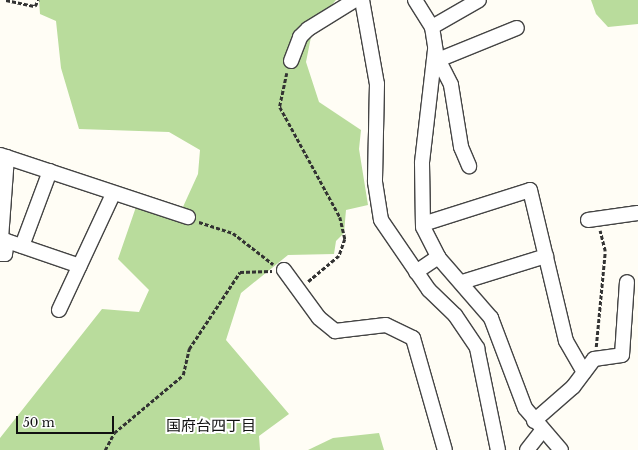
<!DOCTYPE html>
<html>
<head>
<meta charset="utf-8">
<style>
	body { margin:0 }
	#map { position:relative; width:638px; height:450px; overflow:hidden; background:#fffdf5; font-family:"Libre Baskerville","Noto Sans JP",serif }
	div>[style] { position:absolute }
	.forest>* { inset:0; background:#b9dc9c }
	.path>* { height:2.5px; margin-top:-1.25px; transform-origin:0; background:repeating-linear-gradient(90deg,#333 0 4px,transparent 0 6px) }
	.roads { filter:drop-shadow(1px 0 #444) drop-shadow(-1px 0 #444) drop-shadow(0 1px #444) drop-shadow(0 -1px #444) }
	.minor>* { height:14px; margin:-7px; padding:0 7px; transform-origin:7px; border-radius:7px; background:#fff }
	span { translate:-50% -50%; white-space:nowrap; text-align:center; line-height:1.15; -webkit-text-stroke:4px #fff; paint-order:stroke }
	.neighbourhood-label { font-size:15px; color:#111 }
	.scale { position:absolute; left:16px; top:416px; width:98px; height:18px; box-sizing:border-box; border:2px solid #111; border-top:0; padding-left:5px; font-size:12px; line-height:14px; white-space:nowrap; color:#111; -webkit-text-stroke:3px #fff; paint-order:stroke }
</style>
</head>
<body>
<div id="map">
	<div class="forest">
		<i style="clip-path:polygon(39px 0,336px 0,313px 27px,306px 62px,319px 102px,361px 130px,359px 149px,368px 205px,346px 210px,344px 233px,336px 241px,334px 254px,288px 255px,241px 293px,226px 340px,289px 414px,259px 436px,260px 450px,0 450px,0 438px,102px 309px,139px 312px,149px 290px,118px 259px,137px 204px,182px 209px,198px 174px,200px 150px,169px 132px,79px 129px,61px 68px,56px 21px,40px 14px)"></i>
		<i style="clip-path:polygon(591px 0,638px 0,638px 24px,608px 27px,596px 14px)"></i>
		<i style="clip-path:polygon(379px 433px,384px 450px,308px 450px,333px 438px)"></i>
	</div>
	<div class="path">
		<i style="left:6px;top:0;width:30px;rotate:12deg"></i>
		<i style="left:35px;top:6px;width:7px;rotate:-63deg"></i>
		<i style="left:287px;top:73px;width:35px;rotate:102deg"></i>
		<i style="left:280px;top:107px;width:125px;rotate:61.4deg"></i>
		<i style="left:340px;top:217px;width:23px;rotate:77deg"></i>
		<i style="left:345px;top:239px;width:18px;rotate:109deg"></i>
		<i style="left:339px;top:256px;width:40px;rotate:140deg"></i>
		<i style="left:199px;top:222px;width:36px;rotate:18deg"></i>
		<i style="left:233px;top:233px;width:51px;rotate:37.8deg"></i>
		<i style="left:596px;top:347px;width:96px;rotate:-84.6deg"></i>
		<i style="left:605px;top:251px;width:21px;rotate:-104deg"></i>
		<i style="left:105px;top:450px;width:19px;rotate:-62deg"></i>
		<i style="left:114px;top:433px;width:90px;rotate:-40deg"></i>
		<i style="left:183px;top:375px;width:27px;rotate:-77deg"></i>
		<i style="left:189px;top:349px;width:92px;rotate:-56.5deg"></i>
		<i style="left:240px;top:272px;width:32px;rotate:-2deg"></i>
	</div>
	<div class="roads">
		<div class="minor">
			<i style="left:362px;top:0;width:85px;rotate:79.9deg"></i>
			<i style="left:377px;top:84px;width:98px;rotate:91.2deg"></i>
			<i style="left:375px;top:182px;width:38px;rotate:81deg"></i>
			<i style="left:381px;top:220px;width:85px;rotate:55.6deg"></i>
			<i style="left:429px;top:290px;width:36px;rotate:44deg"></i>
			<i style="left:455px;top:315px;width:40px;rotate:56deg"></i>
			<i style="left:477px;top:348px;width:104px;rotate:78.4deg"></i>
			<i style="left:415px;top:0;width:32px;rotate:58deg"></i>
			<i style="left:432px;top:27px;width:30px;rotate:81deg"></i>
			<i style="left:437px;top:57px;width:31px;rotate:63deg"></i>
			<i style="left:451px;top:85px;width:63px;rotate:80.8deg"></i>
			<i style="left:461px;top:147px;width:21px;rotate:67deg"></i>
			<i style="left:432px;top:27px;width:54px;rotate:-29.9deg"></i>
			<i style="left:435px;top:50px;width:114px;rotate:96.6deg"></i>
			<i style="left:422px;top:163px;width:64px;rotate:89.1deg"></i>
			<i style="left:423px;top:227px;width:34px;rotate:63deg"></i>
			<i style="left:438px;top:257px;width:81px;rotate:49deg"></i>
			<i style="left:491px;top:318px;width:96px;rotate:69.3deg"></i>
			<i style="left:525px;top:408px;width:55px;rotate:49.4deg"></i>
			<i style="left:438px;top:60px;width:85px;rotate:-22.1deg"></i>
			<i style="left:291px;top:61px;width:26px;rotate:-69deg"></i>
			<i style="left:300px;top:37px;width:11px;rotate:-45deg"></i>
			<i style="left:308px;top:29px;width:55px;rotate:-31.7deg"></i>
			<i style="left:0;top:155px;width:198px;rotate:18.3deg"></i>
			<i style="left:7px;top:157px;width:82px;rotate:94.2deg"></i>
			<i style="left:1px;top:239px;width:83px;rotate:18.9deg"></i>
			<i style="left:588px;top:220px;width:50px;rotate:-8deg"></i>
			<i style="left:423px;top:224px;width:112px;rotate:-17.6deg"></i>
			<i style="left:530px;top:190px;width:155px;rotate:76.6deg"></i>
			<i style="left:566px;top:341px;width:36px;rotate:60deg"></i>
			<i style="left:22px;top:246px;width:80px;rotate:-69.5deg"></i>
			<i style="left:0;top:254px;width:5px"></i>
			<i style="left:5px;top:254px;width:13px;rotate:-81deg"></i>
			<i style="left:284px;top:270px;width:59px;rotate:53.9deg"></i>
			<i style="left:319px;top:318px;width:21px;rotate:39deg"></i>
			<i style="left:335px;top:331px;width:51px;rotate:-6.7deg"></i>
			<i style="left:386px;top:325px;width:30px;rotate:26deg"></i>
			<i style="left:413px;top:338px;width:116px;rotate:74.1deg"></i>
			<i style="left:416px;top:272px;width:27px;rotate:-34deg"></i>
			<i style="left:462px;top:282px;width:88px;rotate:-17.2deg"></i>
			<i style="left:59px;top:310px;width:128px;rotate:-65deg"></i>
			<i style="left:534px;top:421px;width:52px;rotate:-41.1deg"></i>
			<i style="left:573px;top:387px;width:35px;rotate:-53deg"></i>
			<i style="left:594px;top:359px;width:28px;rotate:-8deg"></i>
			<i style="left:622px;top:355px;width:73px;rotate:-86.1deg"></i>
			<i style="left:527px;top:450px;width:24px;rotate:-52deg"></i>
		</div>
	</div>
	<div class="neighbourhood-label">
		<span style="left:211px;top:426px">国府台四丁目</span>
	</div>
	<div class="scale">50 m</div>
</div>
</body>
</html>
